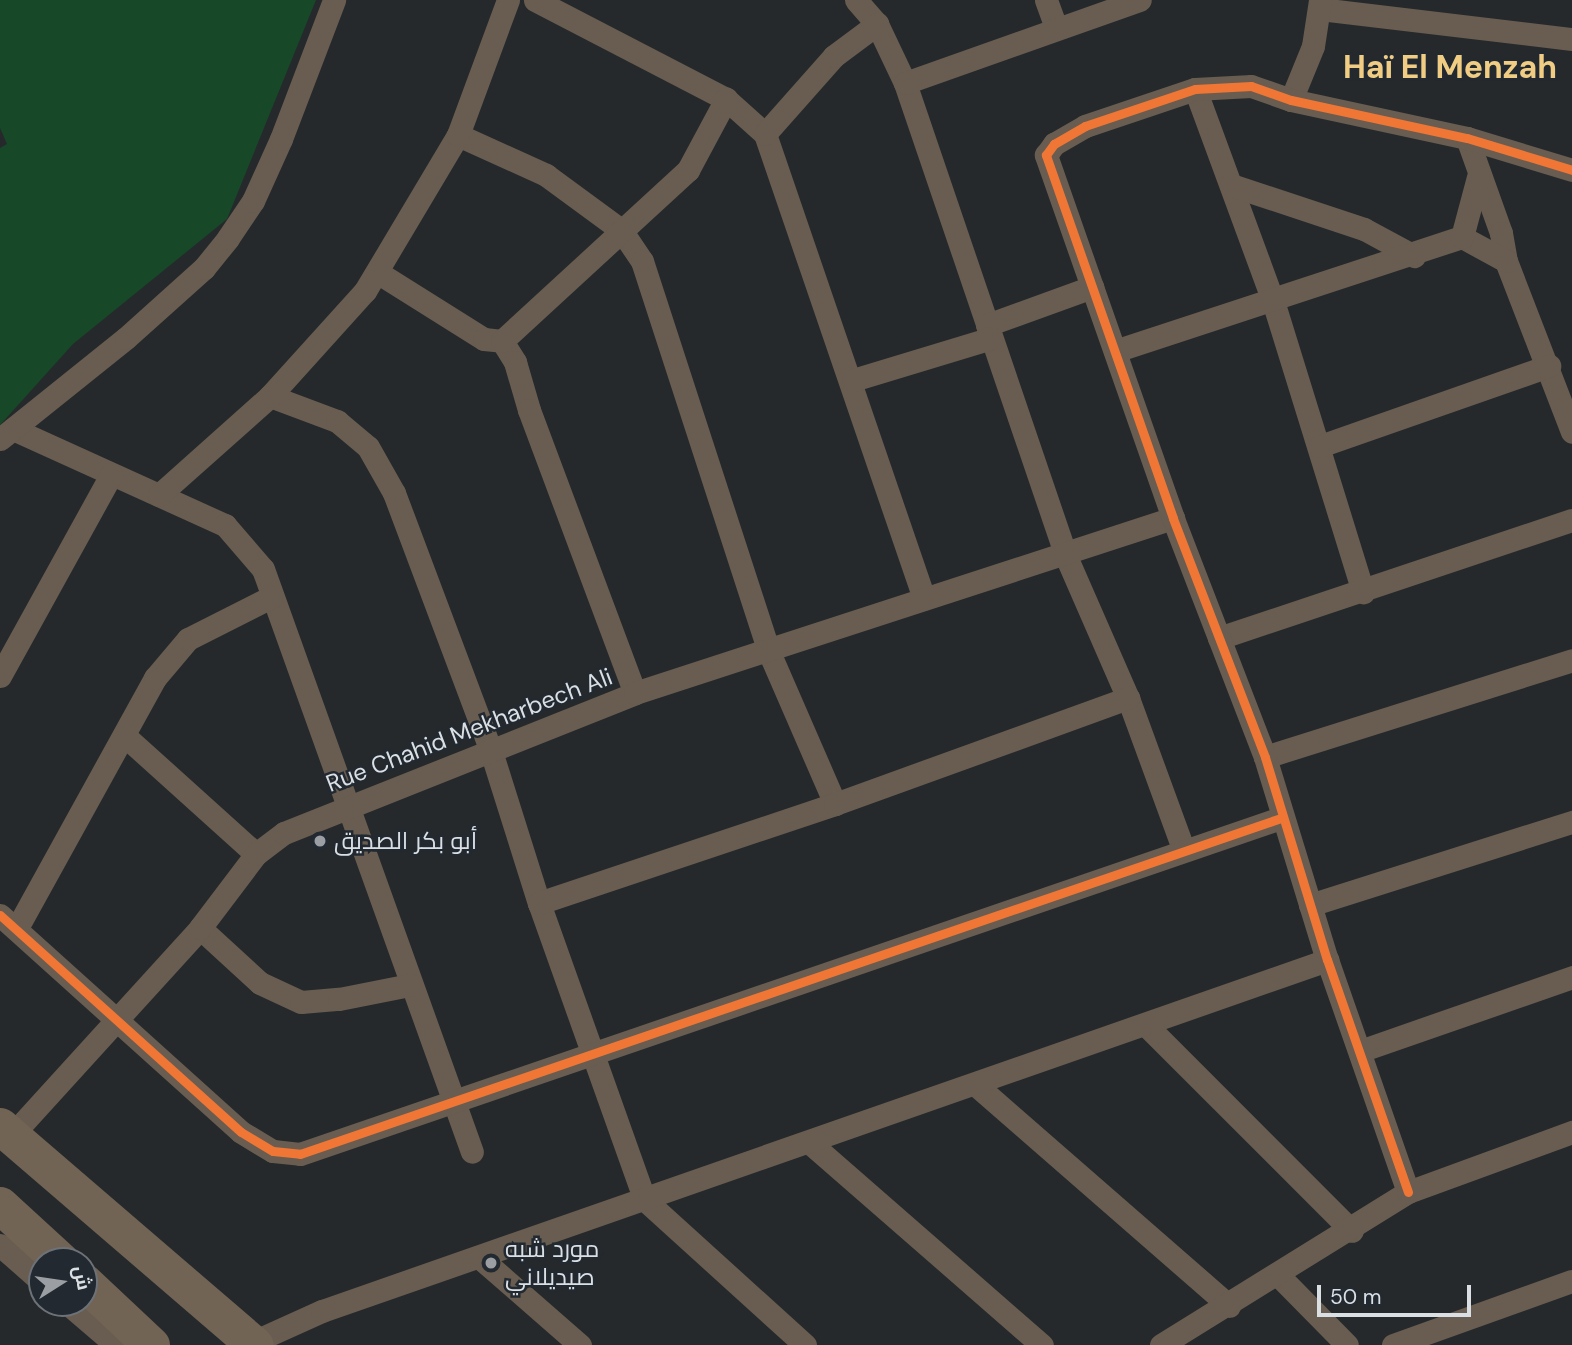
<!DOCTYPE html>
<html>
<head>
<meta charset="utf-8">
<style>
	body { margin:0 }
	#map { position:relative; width:1572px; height:1345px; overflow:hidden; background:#26292c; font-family:"DM Sans",Cairo,sans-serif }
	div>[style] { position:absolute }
	.green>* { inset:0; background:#174828 }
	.minor>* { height:23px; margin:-11.5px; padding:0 11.5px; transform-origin:11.5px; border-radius:11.5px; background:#685d50 }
	.primary>* { height:37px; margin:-18.5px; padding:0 18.5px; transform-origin:18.5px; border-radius:18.5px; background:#726454 }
	.cycleway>* { height:9px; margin:-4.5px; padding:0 4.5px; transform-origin:4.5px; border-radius:4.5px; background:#f07635 }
	.dots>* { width:19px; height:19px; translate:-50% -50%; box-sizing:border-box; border:4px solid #222930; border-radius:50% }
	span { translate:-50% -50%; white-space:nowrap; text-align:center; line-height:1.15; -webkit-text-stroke:5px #222930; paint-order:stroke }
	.street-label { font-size:24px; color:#dadfe4 }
	.poi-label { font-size:24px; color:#dadfe4 }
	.left { translate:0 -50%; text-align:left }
	.district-label { font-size:32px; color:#f0cd83; font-weight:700 }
	.north { position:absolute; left:28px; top:1247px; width:70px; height:70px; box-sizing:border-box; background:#222930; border:2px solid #6c7278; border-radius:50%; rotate:78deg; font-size:19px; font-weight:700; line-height:28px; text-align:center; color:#dadfe4 }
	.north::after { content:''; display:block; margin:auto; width:24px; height:32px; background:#9b9fa4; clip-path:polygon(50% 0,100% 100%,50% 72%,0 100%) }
	.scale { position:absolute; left:1317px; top:1285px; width:154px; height:32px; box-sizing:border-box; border:4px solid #dadfe4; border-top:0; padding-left:9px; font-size:21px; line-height:24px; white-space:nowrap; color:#dadfe4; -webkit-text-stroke:5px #222930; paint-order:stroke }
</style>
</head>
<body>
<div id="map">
	<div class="green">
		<i style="clip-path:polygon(0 0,316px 0,227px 219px,73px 344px,0 425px,0 148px,7px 144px,0 128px)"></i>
	</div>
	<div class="minor">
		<i style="left:535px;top:0;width:215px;rotate:27.4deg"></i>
		<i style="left:726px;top:99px;width:52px;rotate:41.9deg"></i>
		<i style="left:765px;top:134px;width:491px;rotate:71.1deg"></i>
		<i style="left:856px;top:0;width:32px;rotate:49deg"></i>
		<i style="left:877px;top:24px;width:65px;rotate:64.6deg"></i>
		<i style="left:905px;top:83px;width:497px;rotate:71.2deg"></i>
		<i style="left:1065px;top:554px;width:157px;rotate:66.4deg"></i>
		<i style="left:1128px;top:698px;width:160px;rotate:69.9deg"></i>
		<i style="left:1046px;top:0;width:29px;rotate:70deg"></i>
		<i style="left:1320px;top:9px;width:254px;rotate:6.8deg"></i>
		<i style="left:905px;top:83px;width:249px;rotate:-19.5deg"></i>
		<i style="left:1195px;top:89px;width:226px;rotate:69.8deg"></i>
		<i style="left:1273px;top:301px;width:305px;rotate:72.8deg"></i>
		<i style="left:1291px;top:100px;width:58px;rotate:-67.8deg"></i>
		<i style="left:1313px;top:46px;width:47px;rotate:-81.3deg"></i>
		<i style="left:765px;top:134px;width:104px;rotate:-48.5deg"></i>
		<i style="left:834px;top:56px;width:54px;rotate:-36.7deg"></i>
		<i style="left:458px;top:135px;width:97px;rotate:24.4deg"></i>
		<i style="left:546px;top:175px;width:93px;rotate:36.3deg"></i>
		<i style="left:621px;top:230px;width:37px;rotate:56deg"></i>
		<i style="left:642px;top:261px;width:411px;rotate:72deg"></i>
		<i style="left:769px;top:652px;width:166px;rotate:66.5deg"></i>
		<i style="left:1467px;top:138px;width:101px;rotate:70.3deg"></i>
		<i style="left:1501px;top:233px;width:28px;rotate:80deg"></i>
		<i style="left:1506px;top:261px;width:183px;rotate:68.9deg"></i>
		<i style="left:1231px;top:185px;width:140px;rotate:18.3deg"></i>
		<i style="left:1364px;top:229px;width:57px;rotate:28.4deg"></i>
		<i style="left:1462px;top:237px;width:50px;rotate:28.6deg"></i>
		<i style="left:377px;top:272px;width:126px;rotate:32.1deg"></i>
		<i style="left:484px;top:339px;width:18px;rotate:6deg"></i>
		<i style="left:502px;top:341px;width:25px;rotate:58deg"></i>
		<i style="left:515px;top:362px;width:50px;rotate:73.7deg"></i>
		<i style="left:529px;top:410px;width:302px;rotate:69.5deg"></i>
		<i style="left:987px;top:325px;width:112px;rotate:-19.9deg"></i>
		<i style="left:502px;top:341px;width:253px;rotate:-42.6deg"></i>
		<i style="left:688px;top:170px;width:81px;rotate:-61.8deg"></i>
		<i style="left:1115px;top:351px;width:365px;rotate:-18.2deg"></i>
		<i style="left:1462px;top:237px;width:62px;rotate:-75.1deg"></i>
		<i style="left:853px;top:380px;width:144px;rotate:-16.9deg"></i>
		<i style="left:270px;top:396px;width:72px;rotate:20.5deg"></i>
		<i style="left:337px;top:421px;width:40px;rotate:40deg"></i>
		<i style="left:368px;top:447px;width:53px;rotate:60.5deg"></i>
		<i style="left:394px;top:493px;width:272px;rotate:69.4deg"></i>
		<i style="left:490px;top:748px;width:163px;rotate:72.5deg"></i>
		<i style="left:539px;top:903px;width:315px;rotate:70.4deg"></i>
		<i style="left:645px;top:1200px;width:216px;rotate:42.2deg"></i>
		<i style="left:13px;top:429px;width:233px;rotate:24.4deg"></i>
		<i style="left:225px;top:525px;width:58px;rotate:49.2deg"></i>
		<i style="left:263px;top:569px;width:619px;rotate:70.28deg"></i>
		<i style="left:0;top:439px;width:161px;rotate:-38.7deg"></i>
		<i style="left:126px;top:338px;width:105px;rotate:-41.9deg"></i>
		<i style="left:204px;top:268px;width:38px;rotate:-51deg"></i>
		<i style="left:228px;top:238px;width:45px;rotate:-56deg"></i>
		<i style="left:253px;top:201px;width:68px;rotate:-65.7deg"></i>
		<i style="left:281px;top:139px;width:149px;rotate:-69.1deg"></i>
		<i style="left:1320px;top:446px;width:243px;rotate:-19.3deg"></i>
		<i style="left:159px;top:495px;width:149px;rotate:-41.7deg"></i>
		<i style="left:270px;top:396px;width:142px;rotate:-47.9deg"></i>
		<i style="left:365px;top:291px;width:182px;rotate:-59.2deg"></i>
		<i style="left:458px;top:135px;width:144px;rotate:-69.7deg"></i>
		<i style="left:1219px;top:638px;width:372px;rotate:-18.5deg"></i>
		<i style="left:0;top:676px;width:230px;rotate:-61.1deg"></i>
		<i style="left:126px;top:737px;width:175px;rotate:42deg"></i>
		<i style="left:1265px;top:757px;width:322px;rotate:-17.5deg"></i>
		<i style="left:539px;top:903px;width:312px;rotate:-18.5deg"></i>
		<i style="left:835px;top:804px;width:312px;rotate:-19.9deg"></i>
		<i style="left:1310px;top:905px;width:275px;rotate:-17.6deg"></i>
		<i style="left:0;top:915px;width:324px;rotate:42deg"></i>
		<i style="left:241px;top:1132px;width:37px;rotate:31deg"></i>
		<i style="left:273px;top:1151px;width:27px;rotate:6deg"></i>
		<i style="left:300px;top:1154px;width:1037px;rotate:-18.91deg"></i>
		<i style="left:17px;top:928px;width:286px;rotate:-61.1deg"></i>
		<i style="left:155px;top:678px;width:51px;rotate:-49.8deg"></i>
		<i style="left:188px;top:639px;width:93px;rotate:-26.8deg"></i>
		<i style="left:200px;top:928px;width:81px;rotate:42.5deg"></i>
		<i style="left:260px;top:983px;width:45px;rotate:24.9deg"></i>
		<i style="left:301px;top:1002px;width:38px;rotate:-5deg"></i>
		<i style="left:339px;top:999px;width:72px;rotate:-11.2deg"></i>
		<i style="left:1146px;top:1025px;width:291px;rotate:45deg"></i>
		<i style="left:1360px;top:1051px;width:225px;rotate:-19.2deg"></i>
		<i style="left:976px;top:1085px;width:336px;rotate:41.1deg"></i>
		<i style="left:11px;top:1136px;width:281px;rotate:-47.7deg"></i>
		<i style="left:200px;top:928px;width:93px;rotate:-52.9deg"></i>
		<i style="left:256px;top:854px;width:35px;rotate:-37deg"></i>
		<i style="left:284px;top:833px;width:378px;rotate:-21.7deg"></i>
		<i style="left:635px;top:693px;width:566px;rotate:-18.02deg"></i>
		<i style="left:809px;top:1142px;width:309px;rotate:41.1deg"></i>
		<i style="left:1408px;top:1192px;width:246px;rotate:-109.2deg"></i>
		<i style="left:1327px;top:960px;width:212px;rotate:-107deg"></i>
		<i style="left:1265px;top:757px;width:256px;rotate:-111.1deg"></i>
		<i style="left:1173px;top:518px;width:385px;rotate:-109.3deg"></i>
		<i style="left:1046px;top:155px;width:14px;rotate:-54deg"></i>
		<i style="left:1054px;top:144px;width:36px;rotate:-30deg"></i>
		<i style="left:1085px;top:126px;width:116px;rotate:-18.6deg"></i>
		<i style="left:1195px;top:89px;width:56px;rotate:-3.1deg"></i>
		<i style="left:1251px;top:86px;width:42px;rotate:19.3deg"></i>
		<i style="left:1291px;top:100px;width:180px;rotate:12.2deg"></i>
		<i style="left:1467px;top:138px;width:110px;rotate:16.9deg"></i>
		<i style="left:0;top:1245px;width:56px;rotate:41.4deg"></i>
		<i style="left:479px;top:1257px;width:134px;rotate:41.1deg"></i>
		<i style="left:1278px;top:1275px;width:98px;rotate:45.4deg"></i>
		<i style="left:67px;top:1303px;width:65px;rotate:40.6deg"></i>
		<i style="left:253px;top:1342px;width:76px;rotate:-24.2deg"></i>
		<i style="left:322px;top:1311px;width:1065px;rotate:-19.25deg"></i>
		<i style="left:1161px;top:1345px;width:291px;rotate:-31.8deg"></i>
		<i style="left:1408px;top:1192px;width:175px;rotate:-20.1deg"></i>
		<i style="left:1393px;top:1345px;width:190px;rotate:-19.7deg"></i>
	</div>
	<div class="primary">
		<i style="left:0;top:1126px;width:336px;rotate:40.7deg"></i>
		<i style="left:0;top:1205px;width:83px;rotate:42.6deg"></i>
		<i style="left:84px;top:1282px;width:92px;rotate:43.2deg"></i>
	</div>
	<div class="cycleway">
		<i style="left:0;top:915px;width:324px;rotate:42deg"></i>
		<i style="left:241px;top:1132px;width:37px;rotate:31deg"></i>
		<i style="left:273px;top:1151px;width:27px;rotate:6deg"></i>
		<i style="left:300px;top:1154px;width:1037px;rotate:-18.91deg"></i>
		<i style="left:1408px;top:1192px;width:246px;rotate:-109.2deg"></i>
		<i style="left:1327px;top:960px;width:212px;rotate:-107deg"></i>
		<i style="left:1265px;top:757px;width:256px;rotate:-111.1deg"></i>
		<i style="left:1173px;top:518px;width:385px;rotate:-109.3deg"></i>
		<i style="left:1046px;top:155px;width:14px;rotate:-54deg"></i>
		<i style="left:1054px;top:144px;width:36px;rotate:-30deg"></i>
		<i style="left:1085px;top:126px;width:116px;rotate:-18.6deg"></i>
		<i style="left:1195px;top:89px;width:56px;rotate:-3.1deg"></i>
		<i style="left:1251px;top:86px;width:42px;rotate:19.3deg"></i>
		<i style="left:1291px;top:100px;width:180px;rotate:12.2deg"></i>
		<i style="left:1467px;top:138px;width:110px;rotate:16.9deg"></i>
	</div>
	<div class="dots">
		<i style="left:320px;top:841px;background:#9b9fa4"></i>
		<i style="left:491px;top:1263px;background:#9b9fa4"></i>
	</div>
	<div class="street-label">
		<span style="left:469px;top:730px;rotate:-21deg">Rue Chahid Mekharbech Ali</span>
	</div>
	<div class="poi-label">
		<span class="left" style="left:334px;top:841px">أبو بكر الصديق</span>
		<span class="left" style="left:505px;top:1263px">مورد شبه<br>صيديلاني</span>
	</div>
	<div class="district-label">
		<span style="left:1450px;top:67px">Haï El Menzah</span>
	</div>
	<div class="north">ش</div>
	<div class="scale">50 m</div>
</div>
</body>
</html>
